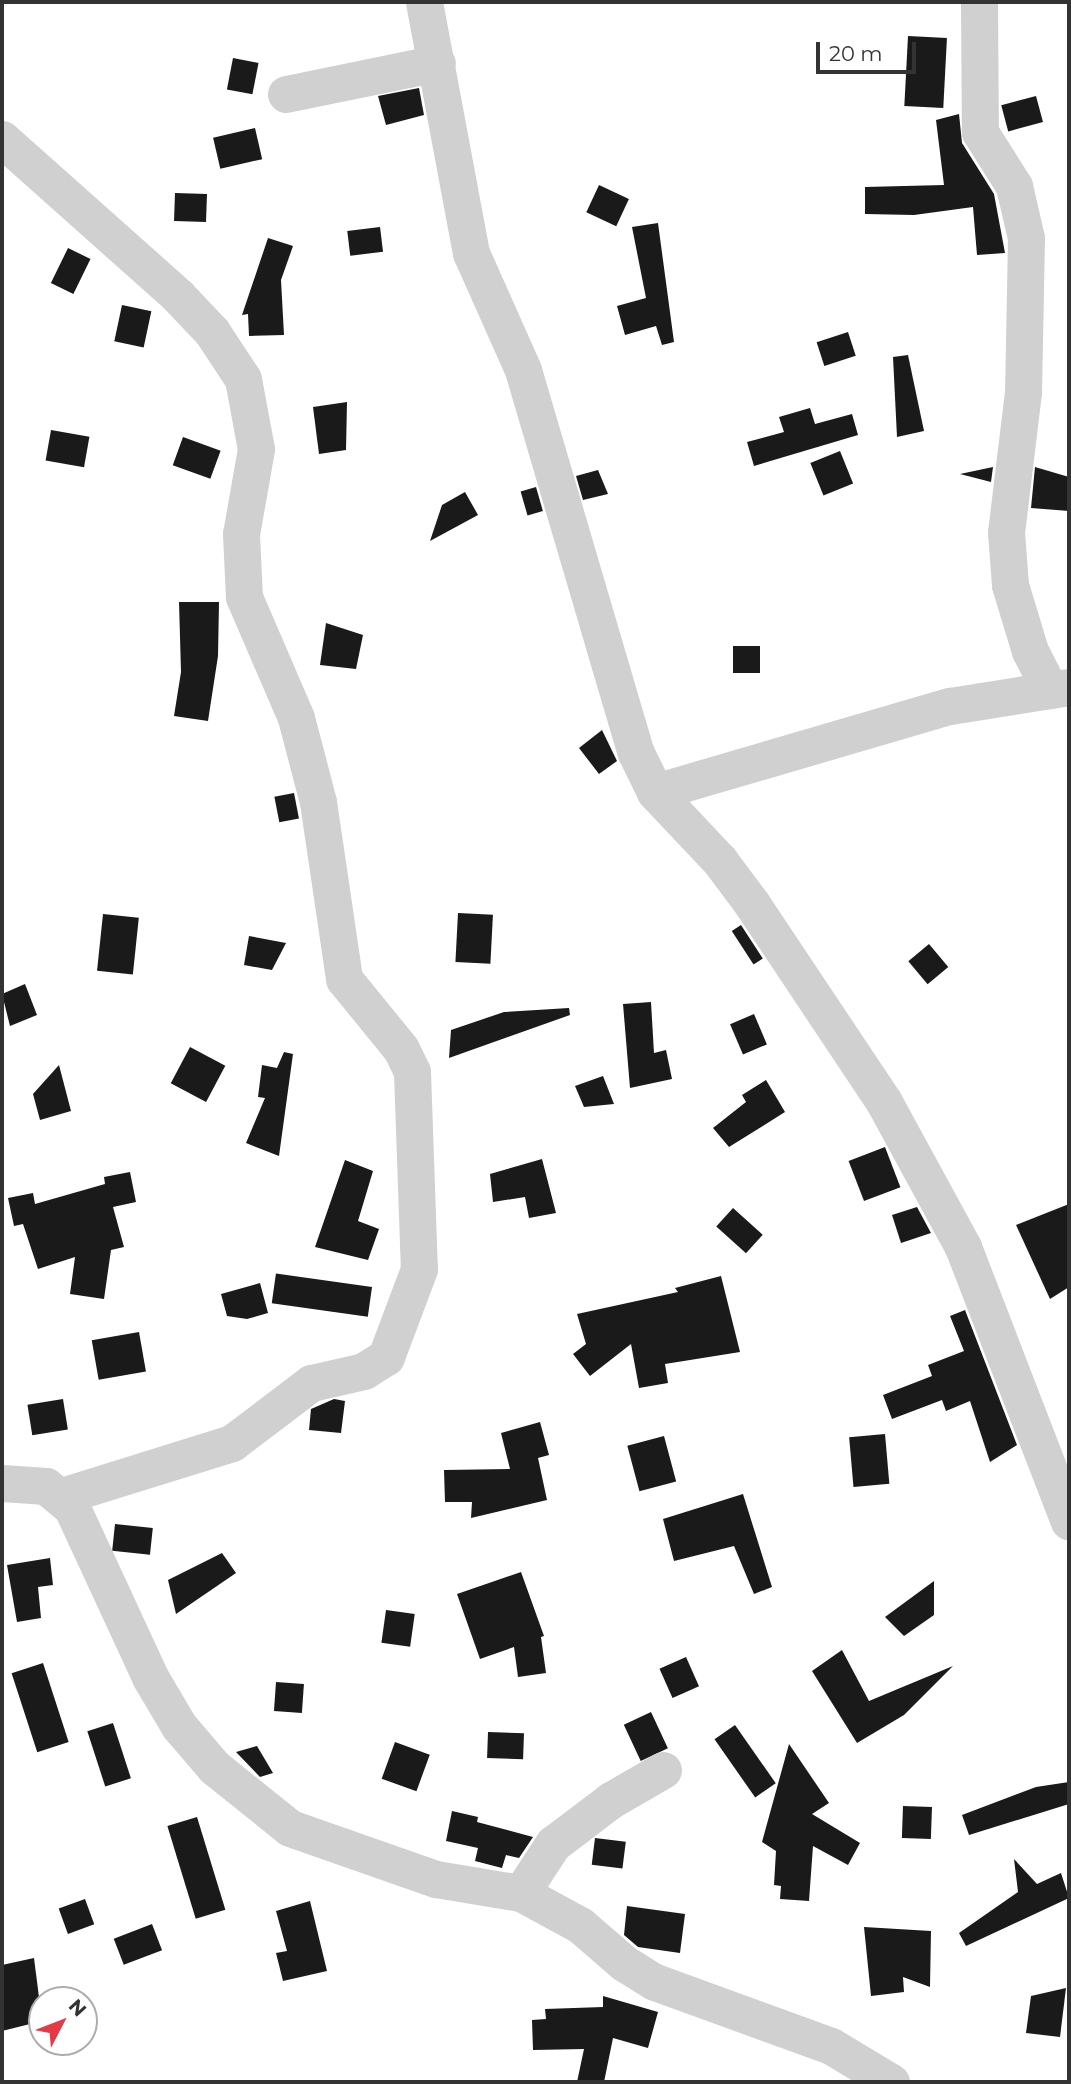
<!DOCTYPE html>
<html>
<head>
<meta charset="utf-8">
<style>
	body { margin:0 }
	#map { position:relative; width:1071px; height:2084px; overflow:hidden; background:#fff; font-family:Montserrat,sans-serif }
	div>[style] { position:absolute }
	.building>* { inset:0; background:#1a1a1a; transform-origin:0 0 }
	.minor>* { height:37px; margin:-18.5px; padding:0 18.5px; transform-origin:18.5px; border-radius:18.5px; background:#d0d0d0 }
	span { translate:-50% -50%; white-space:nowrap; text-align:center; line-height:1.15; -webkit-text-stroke:7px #fff; paint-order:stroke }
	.frame { position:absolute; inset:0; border:4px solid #333; pointer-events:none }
	.north { position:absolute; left:28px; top:1986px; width:70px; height:70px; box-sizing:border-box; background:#fff; border:2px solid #adadad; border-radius:50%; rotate:48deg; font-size:19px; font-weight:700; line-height:28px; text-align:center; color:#333 }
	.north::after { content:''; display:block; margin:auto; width:24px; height:32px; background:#e63946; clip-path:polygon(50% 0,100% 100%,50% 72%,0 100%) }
	.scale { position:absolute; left:816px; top:42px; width:100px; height:32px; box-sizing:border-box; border:4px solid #333; border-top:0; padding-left:9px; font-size:21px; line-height:24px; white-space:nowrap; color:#333; -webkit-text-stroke:5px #fff; paint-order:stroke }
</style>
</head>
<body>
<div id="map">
	<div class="building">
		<i style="left:908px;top:36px;width:39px;height:70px;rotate:3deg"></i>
		<i style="left:233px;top:58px;width:26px;height:32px;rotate:11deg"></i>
		<i style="clip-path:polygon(419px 88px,424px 115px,386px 125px,378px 96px)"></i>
		<i style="left:1036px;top:96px;width:27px;height:36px;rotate:75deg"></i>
		<i style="clip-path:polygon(959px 114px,962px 143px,994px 194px,1005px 253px,977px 255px,973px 207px,914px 215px,865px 214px,865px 187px,944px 185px,936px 120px)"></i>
		<i style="left:255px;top:128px;width:32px;height:43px;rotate:77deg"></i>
		<i style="left:599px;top:185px;width:33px;height:30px;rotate:25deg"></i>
		<i style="left:175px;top:193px;width:32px;height:28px;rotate:2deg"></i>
		<i style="clip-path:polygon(658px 223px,674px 342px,662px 345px,656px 326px,625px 335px,617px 306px,646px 298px,632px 227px)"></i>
		<i style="left:380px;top:227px;width:25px;height:33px;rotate:83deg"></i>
		<i style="clip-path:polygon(268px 238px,293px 246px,281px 280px,284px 335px,249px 336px,248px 314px,242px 315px)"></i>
		<i style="left:68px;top:248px;width:25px;height:39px;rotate:26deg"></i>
		<i style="left:122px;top:305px;width:30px;height:37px;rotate:12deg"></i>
		<i style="left:848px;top:332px;width:25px;height:33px;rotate:72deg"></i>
		<i style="clip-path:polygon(908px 355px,924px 431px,897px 437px,893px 357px)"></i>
		<i style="clip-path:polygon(347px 402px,346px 450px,319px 454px,313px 407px)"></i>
		<i style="clip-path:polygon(810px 408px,815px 424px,852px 414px,858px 435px,754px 466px,747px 442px,784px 432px,779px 417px)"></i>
		<i style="left:51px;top:430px;width:39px;height:31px;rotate:10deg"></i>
		<i style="left:183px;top:437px;width:40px;height:30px;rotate:20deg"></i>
		<i style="left:840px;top:451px;width:35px;height:32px;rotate:68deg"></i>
		<i style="clip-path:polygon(993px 467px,991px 482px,960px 474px)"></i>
		<i style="clip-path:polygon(1035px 467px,1069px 477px,1069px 511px,1031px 508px)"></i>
		<i style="clip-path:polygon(598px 470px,608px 494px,583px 500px,576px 476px)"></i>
		<i style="left:536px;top:487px;width:25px;height:16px;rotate:74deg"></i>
		<i style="clip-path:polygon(465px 492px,478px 515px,430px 541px,442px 505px)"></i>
		<i style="clip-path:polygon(179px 602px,219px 602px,218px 656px,208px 721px,174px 716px,181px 672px)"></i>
		<i style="clip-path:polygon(326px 623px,363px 635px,356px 669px,320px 665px)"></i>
		<i style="left:733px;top:646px;width:27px;height:27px"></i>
		<i style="clip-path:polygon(602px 730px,617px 761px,599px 774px,579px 748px)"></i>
		<i style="left:294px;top:793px;width:26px;height:20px;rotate:79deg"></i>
		<i style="left:458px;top:913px;width:35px;height:49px;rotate:3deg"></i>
		<i style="left:103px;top:914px;width:36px;height:57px;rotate:6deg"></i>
		<i style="left:741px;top:925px;width:40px;height:11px;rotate:57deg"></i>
		<i style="clip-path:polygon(249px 936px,286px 943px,272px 970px,244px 965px)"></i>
		<i style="left:929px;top:944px;width:30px;height:27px;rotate:50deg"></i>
		<i style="clip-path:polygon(25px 984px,37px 1015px,10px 1026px,2px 994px)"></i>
		<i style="clip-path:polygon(651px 1002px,654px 1053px,666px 1050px,672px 1079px,630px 1088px,623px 1004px)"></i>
		<i style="clip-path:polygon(569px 1008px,570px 1015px,449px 1058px,451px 1030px,504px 1012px)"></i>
		<i style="left:754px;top:1014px;width:33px;height:26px;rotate:67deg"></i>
		<i style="left:190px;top:1047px;width:40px;height:41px;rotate:28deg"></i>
		<i style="clip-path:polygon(284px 1052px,293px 1054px,279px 1156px,246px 1143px,265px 1098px,258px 1097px,262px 1065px,277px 1068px)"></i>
		<i style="clip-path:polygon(59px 1065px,71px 1111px,40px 1120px,33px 1094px)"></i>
		<i style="clip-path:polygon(603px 1076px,614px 1104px,584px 1107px,575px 1086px)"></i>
		<i style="clip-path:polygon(766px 1080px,785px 1112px,729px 1147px,713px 1128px,746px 1102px,742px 1095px)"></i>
		<i style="left:885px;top:1147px;width:43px;height:39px;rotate:69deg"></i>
		<i style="clip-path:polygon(542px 1159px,556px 1213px,529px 1218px,525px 1197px,493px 1202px,490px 1174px)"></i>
		<i style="clip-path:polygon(345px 1160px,373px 1171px,358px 1221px,379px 1229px,368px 1260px,315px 1247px)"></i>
		<i style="clip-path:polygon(130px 1172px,136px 1202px,113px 1207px,124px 1247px,111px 1250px,104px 1299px,70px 1294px,75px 1257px,38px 1269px,23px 1224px,14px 1226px,8px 1198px,33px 1193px,35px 1204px,105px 1184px,104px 1177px)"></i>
		<i style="clip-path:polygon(1069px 1204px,1069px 1287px,1050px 1299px,1016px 1225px)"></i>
		<i style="clip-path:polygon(917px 1207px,931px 1233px,901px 1243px,892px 1215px)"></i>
		<i style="left:733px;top:1208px;width:40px;height:25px;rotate:42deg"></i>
		<i style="clip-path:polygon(721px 1276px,740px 1352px,665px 1364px,668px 1383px,639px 1388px,631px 1344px,590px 1376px,573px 1354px,586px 1344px,577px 1314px,678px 1292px,675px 1288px)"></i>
		<i style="clip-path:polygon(260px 1283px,268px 1313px,247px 1319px,227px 1316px,221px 1294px)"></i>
		<i style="left:372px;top:1287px;width:30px;height:97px;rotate:98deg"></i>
		<i style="clip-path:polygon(965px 1310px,1017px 1445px,990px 1462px,970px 1401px,946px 1411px,942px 1400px,892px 1419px,883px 1395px,932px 1376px,928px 1365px,964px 1351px,950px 1316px)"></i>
		<i style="left:139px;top:1332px;width:40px;height:48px;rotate:80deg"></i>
		<i style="left:63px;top:1399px;width:31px;height:36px;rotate:81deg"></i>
		<i style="clip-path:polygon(334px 1399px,345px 1401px,341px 1433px,309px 1430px,311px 1409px)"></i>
		<i style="clip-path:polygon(540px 1422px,549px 1455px,538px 1458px,547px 1500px,471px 1518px,472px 1502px,445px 1502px,444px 1470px,510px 1469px,501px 1433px)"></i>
		<i style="left:885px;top:1434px;width:50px;height:36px;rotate:85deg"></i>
		<i style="left:664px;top:1436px;width:47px;height:38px;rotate:75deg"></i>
		<i style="clip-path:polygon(743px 1494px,772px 1587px,754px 1594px,734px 1546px,674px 1561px,663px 1519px)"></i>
		<i style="left:115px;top:1524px;width:38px;height:27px;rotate:6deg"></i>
		<i style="clip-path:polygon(222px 1553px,236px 1573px,176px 1614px,168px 1580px)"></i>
		<i style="clip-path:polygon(50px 1558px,53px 1585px,38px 1587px,41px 1618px,17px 1622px,7px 1565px)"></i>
		<i style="clip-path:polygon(521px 1572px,544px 1636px,541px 1637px,546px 1673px,518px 1677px,514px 1647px,480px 1659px,457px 1594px)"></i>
		<i style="clip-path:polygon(934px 1581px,934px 1615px,904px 1636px,885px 1617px)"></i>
		<i style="left:386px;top:1610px;width:29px;height:33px;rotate:8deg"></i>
		<i style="clip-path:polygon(842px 1650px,869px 1701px,953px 1666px,904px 1715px,857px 1743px,812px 1671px)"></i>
		<i style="left:686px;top:1657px;width:32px;height:29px;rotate:66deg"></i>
		<i style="left:43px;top:1663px;width:83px;height:33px;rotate:72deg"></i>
		<i style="left:276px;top:1682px;width:28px;height:29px;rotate:4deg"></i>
		<i style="left:651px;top:1712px;width:40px;height:30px;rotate:65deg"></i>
		<i style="left:113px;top:1723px;width:58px;height:27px;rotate:72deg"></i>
		<i style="left:735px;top:1725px;width:71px;height:25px;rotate:55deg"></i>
		<i style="left:488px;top:1732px;width:36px;height:26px;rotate:2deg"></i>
		<i style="left:395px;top:1742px;width:37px;height:39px;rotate:20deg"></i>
		<i style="clip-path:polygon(789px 1744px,829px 1803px,812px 1814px,860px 1843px,848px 1865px,813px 1846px,809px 1901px,780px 1899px,781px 1886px,774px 1885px,776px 1851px,762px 1842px)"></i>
		<i style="clip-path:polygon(257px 1746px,273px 1773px,260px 1777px,236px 1752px)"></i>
		<i style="clip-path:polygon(1069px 1782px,1069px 1804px,969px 1835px,962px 1815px,1036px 1787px)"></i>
		<i style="left:903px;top:1806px;width:29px;height:32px;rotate:2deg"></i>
		<i style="clip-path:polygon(452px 1811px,478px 1817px,477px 1822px,533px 1837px,519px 1858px,506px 1855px,502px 1868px,475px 1861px,478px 1848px,446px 1841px)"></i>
		<i style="left:197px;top:1817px;width:97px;height:31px;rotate:73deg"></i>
		<i style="left:595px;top:1838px;width:31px;height:27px;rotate:7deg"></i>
		<i style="clip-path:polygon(1014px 1859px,1037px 1884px,1061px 1873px,1069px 1898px,966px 1946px,959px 1933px,1018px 1892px)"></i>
		<i style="left:85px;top:1899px;width:27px;height:28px;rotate:70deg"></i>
		<i style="clip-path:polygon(310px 1901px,327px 1971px,283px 1981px,276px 1953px,287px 1951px,276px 1911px)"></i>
		<i style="clip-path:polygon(627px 1906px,685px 1914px,680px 1953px,638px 1947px,624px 1935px)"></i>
		<i style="left:152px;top:1924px;width:28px;height:41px;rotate:69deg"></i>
		<i style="clip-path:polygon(864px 1927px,931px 1931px,930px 1987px,903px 1977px,904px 1992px,871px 1996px)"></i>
		<i style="clip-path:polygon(34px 1958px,42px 2021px,2px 2031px,2px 1965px)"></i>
		<i style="clip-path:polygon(1066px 1988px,1060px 2037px,1026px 2033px,1031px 1996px)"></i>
		<i style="clip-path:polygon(603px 1996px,658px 2012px,648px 2048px,613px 2038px,604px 2082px,577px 2082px,584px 2049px,533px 2050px,532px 2020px,546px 2019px,545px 2009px,603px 2007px)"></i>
	</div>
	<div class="minor">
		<i style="left:424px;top:2px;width:255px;rotate:79.4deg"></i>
		<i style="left:471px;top:253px;width:128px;rotate:66deg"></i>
		<i style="left:523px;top:370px;width:399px;rotate:73.6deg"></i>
		<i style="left:636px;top:753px;width:43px;rotate:64deg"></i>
		<i style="left:655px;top:792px;width:95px;rotate:46.7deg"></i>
		<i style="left:720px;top:861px;width:54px;rotate:53.3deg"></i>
		<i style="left:752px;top:904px;width:238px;rotate:56.3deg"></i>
		<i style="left:884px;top:1102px;width:165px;rotate:61.4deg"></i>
		<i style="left:963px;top:1247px;width:294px;rotate:68.9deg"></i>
		<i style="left:979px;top:2px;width:130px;rotate:89.6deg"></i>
		<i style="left:980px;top:132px;width:64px;rotate:57.8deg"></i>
		<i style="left:1014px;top:186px;width:53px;rotate:77deg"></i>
		<i style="left:1026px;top:238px;width:154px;rotate:91.1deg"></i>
		<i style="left:1023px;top:392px;width:141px;rotate:96.9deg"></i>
		<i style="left:1006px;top:532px;width:53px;rotate:85.7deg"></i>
		<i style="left:1010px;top:585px;width:69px;rotate:73.1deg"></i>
		<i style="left:1030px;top:651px;width:44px;rotate:62.9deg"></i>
		<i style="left:286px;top:94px;width:154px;rotate:-11.6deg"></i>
		<i style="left:2px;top:139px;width:236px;rotate:41.7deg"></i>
		<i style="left:178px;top:296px;width:50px;rotate:46.6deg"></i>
		<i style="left:212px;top:332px;width:56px;rotate:56.6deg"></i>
		<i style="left:243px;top:379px;width:71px;rotate:79.5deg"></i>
		<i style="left:256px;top:449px;width:86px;rotate:100deg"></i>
		<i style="left:241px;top:534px;width:63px;rotate:87.3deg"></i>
		<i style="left:244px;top:597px;width:132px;rotate:66.7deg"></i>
		<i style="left:296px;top:718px;width:87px;rotate:75.3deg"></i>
		<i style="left:318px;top:802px;width:179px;rotate:81.6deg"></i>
		<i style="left:344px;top:979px;width:90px;rotate:50.8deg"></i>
		<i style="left:401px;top:1049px;width:25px;rotate:64deg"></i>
		<i style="left:412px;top:1072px;width:197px;rotate:88deg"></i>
		<i style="left:419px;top:1269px;width:94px;rotate:110.6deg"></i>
		<i style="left:386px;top:1357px;width:26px;rotate:148deg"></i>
		<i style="left:364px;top:1371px;width:54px;rotate:167.2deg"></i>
		<i style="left:311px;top:1383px;width:99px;rotate:142.8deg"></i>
		<i style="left:232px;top:1443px;width:178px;rotate:162.7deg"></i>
		<i style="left:655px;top:792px;width:307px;rotate:-16.3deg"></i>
		<i style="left:950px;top:706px;width:121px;rotate:-9.1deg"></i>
		<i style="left:2px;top:1483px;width:44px;rotate:3.9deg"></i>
		<i style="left:46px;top:1486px;width:34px;rotate:40deg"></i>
		<i style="left:72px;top:1508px;width:186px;rotate:65.2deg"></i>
		<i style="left:150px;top:1677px;width:57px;rotate:59.4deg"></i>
		<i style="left:179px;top:1726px;width:54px;rotate:49.5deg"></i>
		<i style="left:214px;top:1767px;width:97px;rotate:38.8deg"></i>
		<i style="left:290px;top:1828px;width:155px;rotate:19.3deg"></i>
		<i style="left:436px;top:1879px;width:86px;rotate:9.4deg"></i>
		<i style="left:521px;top:1893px;width:67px;rotate:28.5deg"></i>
		<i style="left:580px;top:1925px;width:58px;rotate:40.8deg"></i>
		<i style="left:624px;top:1963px;width:36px;rotate:32deg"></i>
		<i style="left:655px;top:1982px;width:187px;rotate:20deg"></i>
		<i style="left:831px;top:2046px;width:70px;rotate:31deg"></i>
		<i style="left:521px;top:1893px;width:59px;rotate:-56.9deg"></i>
		<i style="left:553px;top:1844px;width:73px;rotate:-37.2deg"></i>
		<i style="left:611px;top:1800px;width:60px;rotate:-30deg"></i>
	</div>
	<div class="frame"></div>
	<div class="north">N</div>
	<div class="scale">20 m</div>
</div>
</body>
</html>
